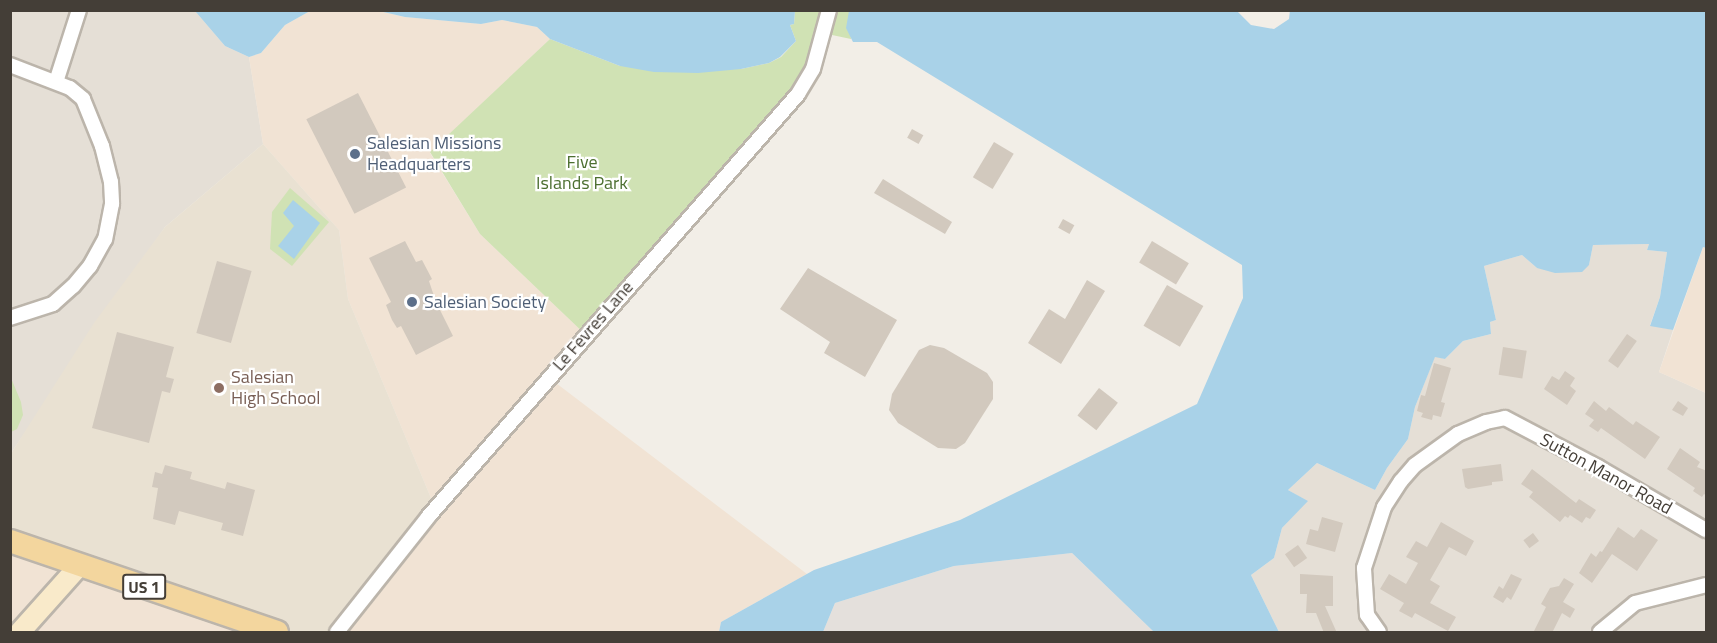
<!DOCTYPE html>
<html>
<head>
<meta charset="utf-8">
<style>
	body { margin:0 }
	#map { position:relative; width:1717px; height:643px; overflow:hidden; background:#f2eee7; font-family:"Titillium Web",sans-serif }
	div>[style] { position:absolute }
	.residential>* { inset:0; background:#e5dfd6 }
	.commercial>* { inset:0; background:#f1e3d4 }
	.industrial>* { inset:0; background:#e4e0dc }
	.education>* { inset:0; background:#e9e1d2 }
	.green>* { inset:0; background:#d0e2b4 }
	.water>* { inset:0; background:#a9d2e8 }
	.building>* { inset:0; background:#d2c9be; transform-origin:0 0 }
	.roads { filter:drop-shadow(2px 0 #bcb5ab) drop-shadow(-2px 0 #bcb5ab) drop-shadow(0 2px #bcb5ab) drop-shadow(0 -2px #bcb5ab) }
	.street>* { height:14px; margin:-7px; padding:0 7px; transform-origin:7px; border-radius:7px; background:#fff }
	.secondary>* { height:20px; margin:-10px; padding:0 10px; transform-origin:10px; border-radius:10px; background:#f9eaca }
	.primary>* { height:22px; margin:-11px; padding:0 11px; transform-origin:11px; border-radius:11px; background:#f3d69e }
	.dots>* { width:16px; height:16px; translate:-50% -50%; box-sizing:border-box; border:3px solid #fff; border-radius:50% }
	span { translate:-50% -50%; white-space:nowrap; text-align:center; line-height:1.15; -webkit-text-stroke:4.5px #fff; paint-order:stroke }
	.shield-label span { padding:2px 4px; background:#fff; border:2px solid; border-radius:4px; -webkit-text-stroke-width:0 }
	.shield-label { font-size:16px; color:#443e37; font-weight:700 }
	.service-label { font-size:18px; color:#4e5e75 }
	.left { translate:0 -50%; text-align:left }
	.park-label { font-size:18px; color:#4c6f30 }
	.street-label { font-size:18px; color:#443e37 }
	.education-label { font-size:18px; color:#785e54 }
	.frame { position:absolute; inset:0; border:12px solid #443e37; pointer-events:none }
</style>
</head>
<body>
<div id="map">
	<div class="residential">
		<i style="clip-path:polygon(11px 11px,195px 11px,225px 46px,249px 57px,263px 144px,165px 227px,11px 453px)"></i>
		<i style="clip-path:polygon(1649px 244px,1647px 250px,1667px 252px,1660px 297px,1650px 325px,1673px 330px,1659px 372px,1706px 393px,1706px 632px,1279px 632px,1251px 575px,1274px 558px,1282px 528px,1307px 501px,1288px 490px,1317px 463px,1375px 490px,1387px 468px,1408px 439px,1415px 407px,1435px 356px,1445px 359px,1463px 341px,1491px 334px,1490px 322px,1496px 320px,1484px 266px,1522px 255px,1537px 268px,1589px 265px,1593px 245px)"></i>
	</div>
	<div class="commercial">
		<i style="clip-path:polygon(310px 11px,379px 11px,405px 17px,481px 24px,502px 20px,537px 27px,550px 39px,430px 153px,480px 234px,589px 338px,552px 380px,807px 574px,721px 622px,719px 632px,336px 632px,433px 503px,348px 299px,339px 230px,263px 144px,249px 57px,261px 53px,285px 25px)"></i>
		<i style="clip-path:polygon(1703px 247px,1706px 248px,1706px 393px,1659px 372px)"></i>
		<i style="clip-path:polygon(10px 536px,285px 632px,11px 632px)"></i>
	</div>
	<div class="industrial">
		<i style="clip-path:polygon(1072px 553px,1154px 632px,823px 632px,835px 603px,954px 566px)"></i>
	</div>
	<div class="education">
		<i style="clip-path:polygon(263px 144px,339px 230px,348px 299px,433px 503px,336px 632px,285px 632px,11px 535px,10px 455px,94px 323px,165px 227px)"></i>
	</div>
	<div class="green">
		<i style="clip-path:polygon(795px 11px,849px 11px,851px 39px,832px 35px,812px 83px,784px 122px,589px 338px,480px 234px,430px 152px,550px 39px,620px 66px,741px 69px,769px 63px,781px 57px,796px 41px,790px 25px,794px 24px)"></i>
		<i style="clip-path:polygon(290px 188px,329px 222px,292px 266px,270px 249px,272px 212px)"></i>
		<i style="clip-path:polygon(11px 378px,21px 402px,23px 415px,17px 429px,11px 432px)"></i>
	</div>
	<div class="water">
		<i style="clip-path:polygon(195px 11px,310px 11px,285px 25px,261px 53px,249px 57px,225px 46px)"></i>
		<i style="clip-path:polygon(379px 11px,795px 11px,794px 24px,790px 25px,796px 41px,780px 57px,769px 63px,741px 69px,698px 73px,654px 72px,620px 66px,550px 39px,537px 27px,502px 20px,481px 24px,405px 17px)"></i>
		<i style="clip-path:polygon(1237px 11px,1251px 25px,1274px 29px,1289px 19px,1290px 10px,1706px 11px,1706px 248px,1703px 247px,1673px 330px,1650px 326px,1660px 297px,1667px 252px,1647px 250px,1649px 244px,1593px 245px,1589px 265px,1582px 272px,1555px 273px,1537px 268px,1522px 255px,1484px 266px,1496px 320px,1490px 322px,1491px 334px,1463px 341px,1445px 359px,1435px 357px,1415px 407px,1408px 439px,1387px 468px,1375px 490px,1317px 463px,1288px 490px,1308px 501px,1282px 528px,1274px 558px,1251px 575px,1279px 632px,1154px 632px,1072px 553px,954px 566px,835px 603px,823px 632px,719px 632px,721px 622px,814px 570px,960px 520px,1197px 404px,1243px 298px,1242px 265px,877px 42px,853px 42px,846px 28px,849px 11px)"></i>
		<i style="clip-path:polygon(293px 200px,320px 223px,294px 259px,278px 246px,294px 226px,283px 213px)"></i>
	</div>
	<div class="building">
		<i style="left:358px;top:93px;width:106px;height:58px;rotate:63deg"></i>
		<i style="left:912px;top:129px;width:13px;height:10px;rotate:29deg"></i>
		<i style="left:994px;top:142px;width:23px;height:41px;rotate:31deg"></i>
		<i style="clip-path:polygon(883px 179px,952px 222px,945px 234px,874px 193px)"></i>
		<i style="left:1063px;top:219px;width:13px;height:10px;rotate:29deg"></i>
		<i style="clip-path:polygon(405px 241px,416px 262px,422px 260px,432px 279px,429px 281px,436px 302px,453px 336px,416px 355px,401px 326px,397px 328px,392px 320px,386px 305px,391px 302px,369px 258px)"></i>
		<i style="left:1152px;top:241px;width:43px;height:25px;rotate:31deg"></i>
		<i style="left:217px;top:261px;width:36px;height:75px;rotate:16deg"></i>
		<i style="clip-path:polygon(808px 268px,897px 320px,865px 377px,824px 353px,830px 342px,780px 309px)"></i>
		<i style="clip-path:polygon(1087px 280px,1105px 291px,1061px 364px,1028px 343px,1049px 309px,1065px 319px)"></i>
		<i style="left:1167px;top:285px;width:42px;height:47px;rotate:30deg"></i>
		<i style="clip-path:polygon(117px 332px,174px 347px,166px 377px,174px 379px,170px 393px,162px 391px,149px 443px,92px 428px)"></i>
		<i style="left:1627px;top:334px;width:12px;height:33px;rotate:35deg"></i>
		<i style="clip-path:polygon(930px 345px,944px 348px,987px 373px,993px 382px,993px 399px,965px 443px,956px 449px,938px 448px,898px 423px,889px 410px,892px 394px,919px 350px)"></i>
		<i style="left:1503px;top:347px;width:24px;height:28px;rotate:9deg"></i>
		<i style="clip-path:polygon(1434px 363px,1451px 368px,1441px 402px,1445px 403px,1441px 417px,1433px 415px,1432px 420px,1421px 417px,1423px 413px,1417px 411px,1421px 395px,1425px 396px)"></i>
		<i style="clip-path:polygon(1565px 371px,1575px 378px,1570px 386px,1576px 391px,1567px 405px,1544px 389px,1552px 376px,1559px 380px)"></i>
		<i style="left:1099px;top:388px;width:24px;height:35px;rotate:38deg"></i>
		<i style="clip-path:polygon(1594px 401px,1606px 411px,1609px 407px,1633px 425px,1636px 421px,1660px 437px,1645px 459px,1601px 428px,1598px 432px,1589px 426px,1594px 420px,1585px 414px)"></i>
		<i style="clip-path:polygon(1678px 401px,1688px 408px,1683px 416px,1672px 410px)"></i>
		<i style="clip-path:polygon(1680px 448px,1700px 462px,1697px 467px,1707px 471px,1707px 496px,1704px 494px,1702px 497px,1693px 491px,1695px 488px,1667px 469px)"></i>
		<i style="clip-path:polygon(1501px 464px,1503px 481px,1492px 482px,1492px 485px,1468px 489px,1465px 487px,1462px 469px)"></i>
		<i style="clip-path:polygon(165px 465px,192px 472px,190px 479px,225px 489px,227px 482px,255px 490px,243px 536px,221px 530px,223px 523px,179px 511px,175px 525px,153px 519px,158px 488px,152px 487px,155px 472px,162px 474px)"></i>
		<i style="clip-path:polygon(1532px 469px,1576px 503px,1579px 499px,1596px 510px,1590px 519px,1586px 517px,1582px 523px,1570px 515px,1568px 518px,1565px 516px,1560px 522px,1529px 497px,1533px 492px,1521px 484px)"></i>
		<i style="clip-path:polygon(1322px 517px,1343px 523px,1335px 552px,1306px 544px,1310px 529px,1318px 531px)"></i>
		<i style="clip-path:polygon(1441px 522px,1474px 541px,1466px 556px,1449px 547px,1430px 580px,1440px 586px,1430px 603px,1456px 617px,1448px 631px,1415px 613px,1412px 618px,1399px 611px,1404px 603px,1380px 589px,1389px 574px,1406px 584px,1418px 563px,1406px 557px,1416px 541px,1427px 547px)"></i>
		<i style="clip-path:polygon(1618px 527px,1634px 538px,1641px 529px,1658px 540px,1637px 571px,1612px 554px,1592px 583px,1579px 573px,1591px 553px,1596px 557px,1600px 551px,1602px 552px)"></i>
		<i style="left:1533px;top:533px;width:10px;height:12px;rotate:53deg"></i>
		<i style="left:1298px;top:545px;width:16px;height:16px;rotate:55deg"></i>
		<i style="clip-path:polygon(1300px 574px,1333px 576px,1333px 606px,1325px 606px,1337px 633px,1324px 633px,1316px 613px,1306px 613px,1307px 594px,1300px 594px)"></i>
		<i style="clip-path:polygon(1511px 574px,1522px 579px,1511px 600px,1507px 597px,1503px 603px,1493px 597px,1499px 586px,1503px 589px)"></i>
		<i style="clip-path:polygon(1564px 578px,1574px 584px,1563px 602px,1575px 609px,1570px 618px,1562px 613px,1552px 633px,1533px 633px,1546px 607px,1541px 604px,1550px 588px,1559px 586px)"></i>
	</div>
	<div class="roads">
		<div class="street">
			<i style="left:10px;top:65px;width:64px;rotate:21deg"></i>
			<i style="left:70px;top:88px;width:17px;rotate:40deg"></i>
			<i style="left:83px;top:99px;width:51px;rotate:68deg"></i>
			<i style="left:102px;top:146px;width:37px;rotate:76deg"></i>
			<i style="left:111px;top:182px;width:22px;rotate:87deg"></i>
			<i style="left:112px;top:204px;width:36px;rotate:101deg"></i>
			<i style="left:105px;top:239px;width:31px;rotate:119deg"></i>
			<i style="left:90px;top:266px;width:26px;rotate:130deg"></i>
			<i style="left:73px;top:286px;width:27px;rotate:138deg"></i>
			<i style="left:53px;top:304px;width:45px;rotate:162deg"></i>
			<i style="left:56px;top:82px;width:76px;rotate:-72.3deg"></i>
			<i style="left:337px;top:632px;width:147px;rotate:-51.6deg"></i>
			<i style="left:428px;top:517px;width:562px;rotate:-48.82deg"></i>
			<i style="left:798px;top:94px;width:29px;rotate:-59deg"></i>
			<i style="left:813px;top:69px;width:61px;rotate:-74.8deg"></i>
			<i style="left:1379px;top:632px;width:21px;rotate:-125deg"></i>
			<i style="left:1367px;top:615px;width:47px;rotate:-93.7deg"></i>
			<i style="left:1364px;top:568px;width:64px;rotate:-71.8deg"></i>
			<i style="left:1384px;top:507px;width:31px;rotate:-57deg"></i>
			<i style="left:1401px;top:481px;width:21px;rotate:-49deg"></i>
			<i style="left:1415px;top:465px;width:53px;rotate:-35.8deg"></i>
			<i style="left:1458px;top:434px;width:30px;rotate:-23deg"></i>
			<i style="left:1486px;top:422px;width:19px;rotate:-12deg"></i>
			<i style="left:1505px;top:418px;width:105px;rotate:27.8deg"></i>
			<i style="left:1598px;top:467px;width:125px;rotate:30.3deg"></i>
			<i style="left:1600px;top:632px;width:45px;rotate:-39.6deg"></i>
			<i style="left:1635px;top:603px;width:73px;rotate:-14.2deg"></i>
		</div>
		<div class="secondary">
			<i style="left:20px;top:632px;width:90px;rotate:-48.2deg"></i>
		</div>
		<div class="primary">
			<i style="left:10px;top:541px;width:282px;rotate:18.8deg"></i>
		</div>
	</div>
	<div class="dots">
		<i style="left:355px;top:154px;background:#5c6f8a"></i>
		<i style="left:412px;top:302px;background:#5c6f8a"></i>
		<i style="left:219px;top:388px;background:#8d6e63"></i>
	</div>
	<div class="shield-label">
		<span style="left:144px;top:587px">US 1</span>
	</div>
	<div class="service-label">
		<span class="left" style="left:367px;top:154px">Salesian Missions<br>Headquarters</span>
		<span class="left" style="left:424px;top:302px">Salesian Society</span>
	</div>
	<div class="park-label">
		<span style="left:582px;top:173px">Five<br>Islands Park</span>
	</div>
	<div class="street-label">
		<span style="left:593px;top:326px;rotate:-49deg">Le Fevres Lane</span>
		<span style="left:1606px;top:474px;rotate:29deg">Sutton Manor Road</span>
	</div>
	<div class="education-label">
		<span class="left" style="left:231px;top:388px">Salesian<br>High School</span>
	</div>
	<div class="frame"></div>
</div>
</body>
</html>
